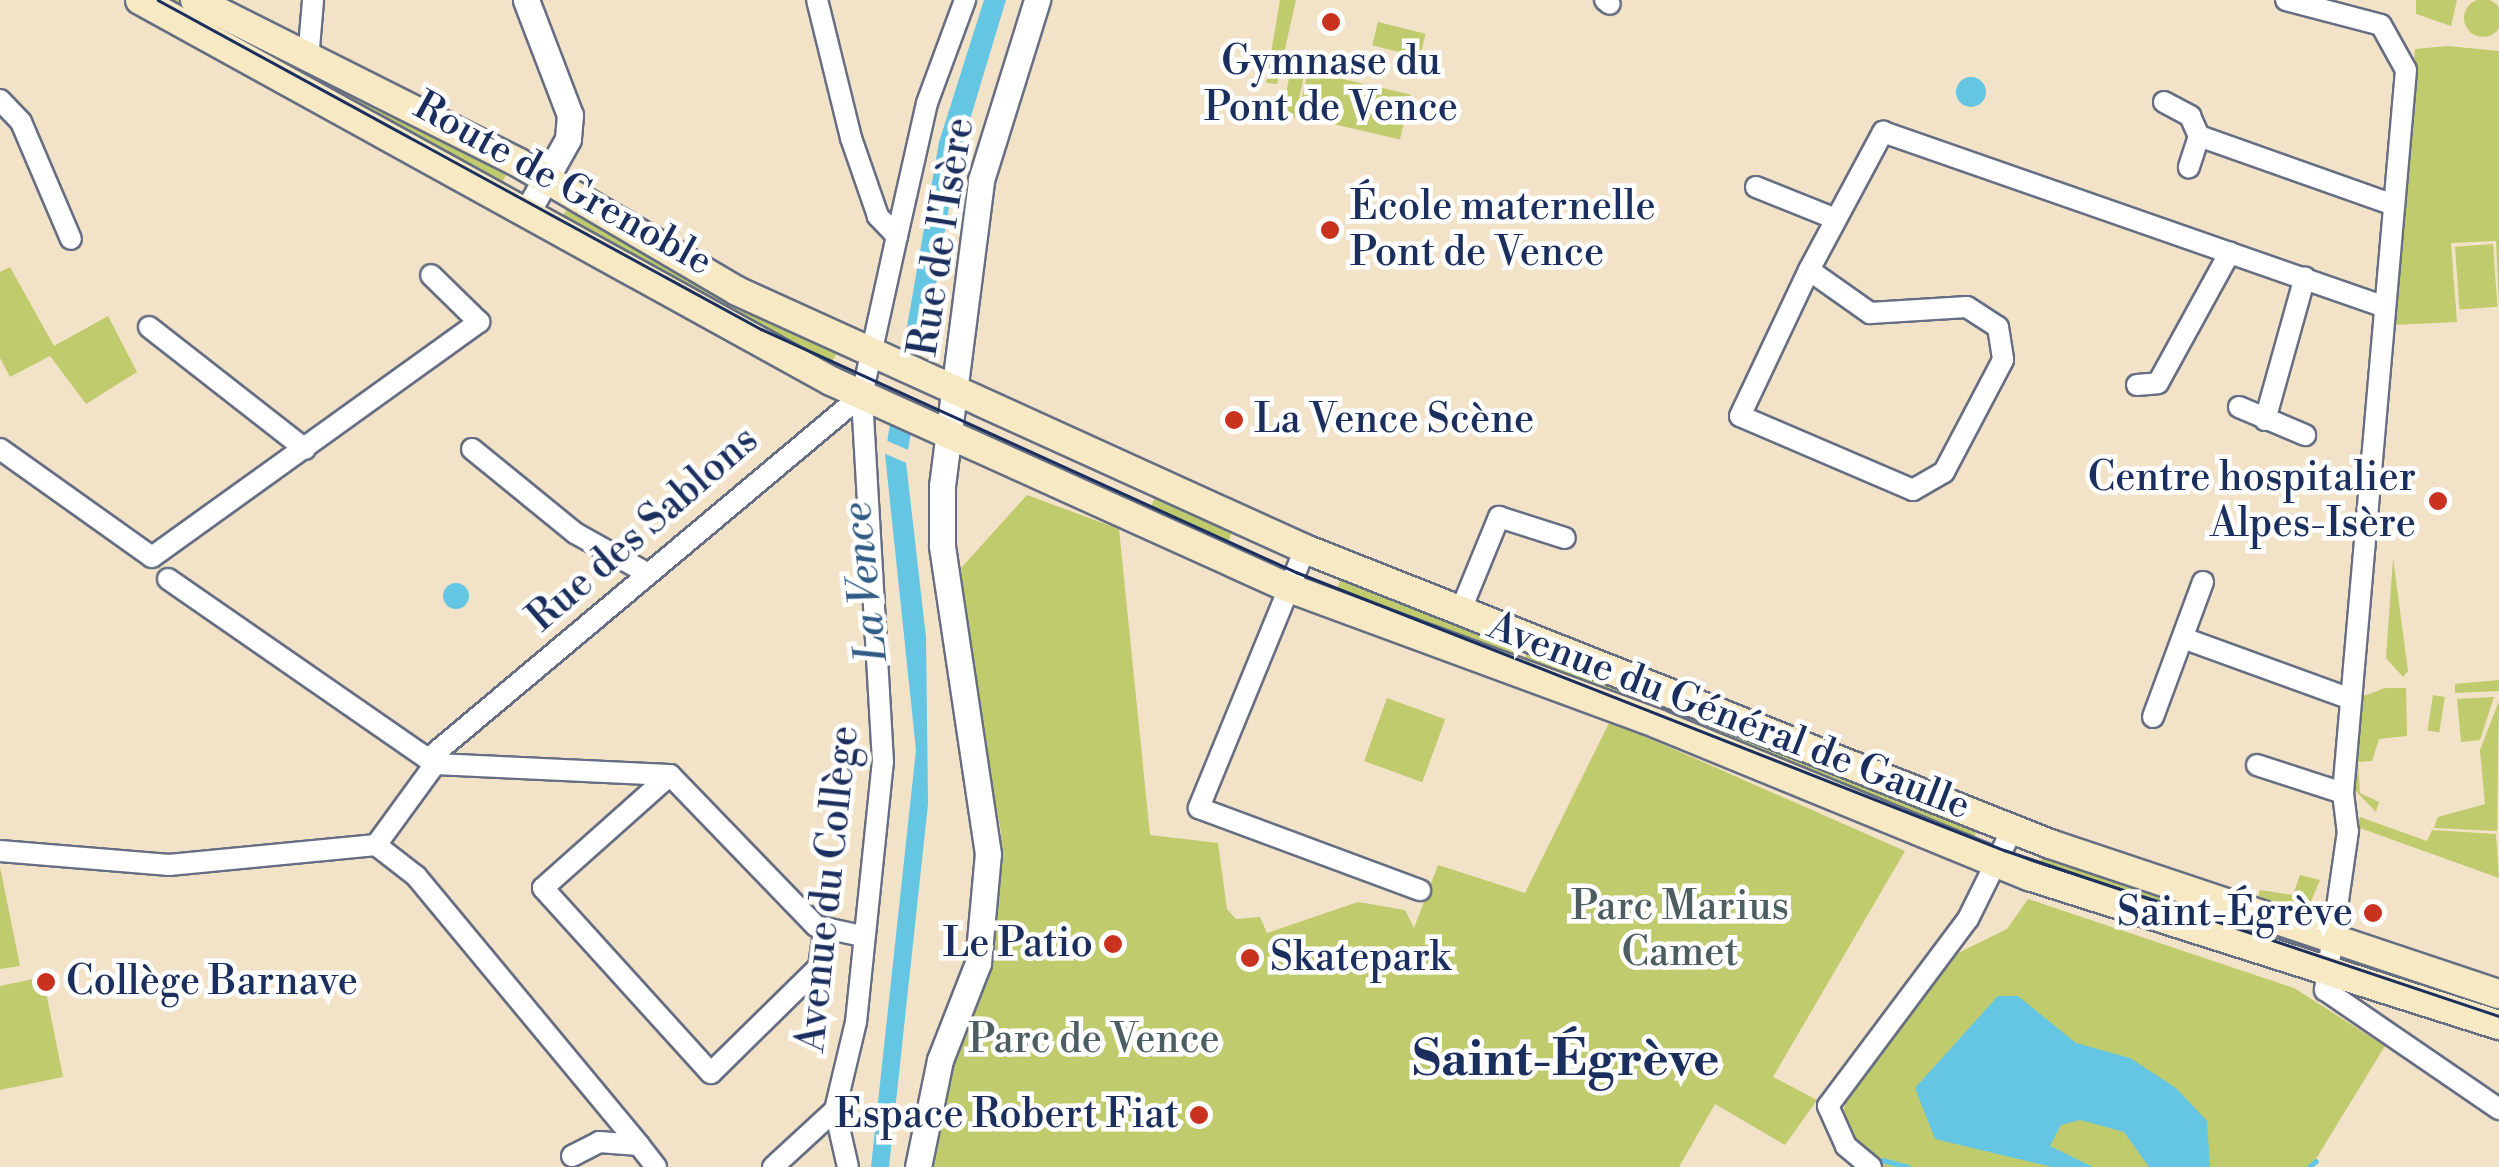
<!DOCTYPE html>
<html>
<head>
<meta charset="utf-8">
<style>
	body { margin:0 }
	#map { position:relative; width:2499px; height:1167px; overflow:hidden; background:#f2e2c7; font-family:"Libre Bodoni",serif }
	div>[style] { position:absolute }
	.green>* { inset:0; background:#bfcb6d; transform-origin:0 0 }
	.round { border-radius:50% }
	.water>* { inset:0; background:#64c6e2 }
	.pier>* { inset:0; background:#f2e2c7 }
	.stream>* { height:5px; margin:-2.5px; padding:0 2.5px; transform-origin:2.5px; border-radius:2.5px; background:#64c6e2 }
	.roads { filter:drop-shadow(2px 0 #666e83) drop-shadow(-2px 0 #666e83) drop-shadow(0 2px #666e83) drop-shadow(0 -2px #666e83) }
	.minor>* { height:20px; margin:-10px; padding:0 10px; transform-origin:10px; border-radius:10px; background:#fff }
	.tertiary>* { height:25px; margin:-12.5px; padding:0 12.5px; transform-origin:12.5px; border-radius:12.5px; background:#fff }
	.secondary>* { height:28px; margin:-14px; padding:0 14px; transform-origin:14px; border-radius:14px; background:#f7e9c3 }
	.tram>* { height:2.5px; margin:-1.25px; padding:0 1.25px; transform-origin:1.25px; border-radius:1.25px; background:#1b2f5e }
	.dots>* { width:28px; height:28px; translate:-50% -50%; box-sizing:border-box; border:5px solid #fff; border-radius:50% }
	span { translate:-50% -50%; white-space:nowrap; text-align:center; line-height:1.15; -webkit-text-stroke:9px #fff; paint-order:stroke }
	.poi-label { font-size:40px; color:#1b2f5e }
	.left { translate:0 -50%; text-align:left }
	.right { translate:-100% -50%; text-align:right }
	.street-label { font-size:40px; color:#1b2f5e }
	.park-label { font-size:40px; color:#4c5e62 }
	.water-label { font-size:42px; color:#315c86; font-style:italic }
	.district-label { font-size:50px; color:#1b2f5e; font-weight:700 }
</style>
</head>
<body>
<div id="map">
	<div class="green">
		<i class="round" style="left:2464px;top:-1px;width:38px;height:38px"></i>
		<i style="clip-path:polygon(150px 0,183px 0,512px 165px,501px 184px)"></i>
		<i style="clip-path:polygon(1280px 0,1296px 0,1277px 84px,1266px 83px)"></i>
		<i style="clip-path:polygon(2416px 0,2457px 0,2451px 26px,2416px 14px)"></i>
		<i style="left:1378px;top:22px;width:49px;height:24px;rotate:14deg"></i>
		<i style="clip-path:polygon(2447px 46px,2499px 51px,2499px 305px,2496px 241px,2451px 243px,2457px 322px,2392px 325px,2415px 49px)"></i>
		<i style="left:1293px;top:60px;width:14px;height:56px;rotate:12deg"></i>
		<i style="left:1308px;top:71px;width:105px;height:46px;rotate:13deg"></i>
		<i style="clip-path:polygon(569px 205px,842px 343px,829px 367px,561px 219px)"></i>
		<i style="left:2493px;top:244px;width:63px;height:38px;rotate:86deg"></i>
		<i style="clip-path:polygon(10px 267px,54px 346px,108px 316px,137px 372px,86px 404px,50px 356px,10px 377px,0 358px,0 272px)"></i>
		<i style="clip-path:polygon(1161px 486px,1234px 526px,1226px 549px,1146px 516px)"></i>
		<i style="clip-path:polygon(1027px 495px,1119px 529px,1150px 835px,1218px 843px,1227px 909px,1236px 919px,1260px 917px,1267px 933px,1358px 902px,1405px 910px,1414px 928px,1438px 865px,1525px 893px,1610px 721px,1905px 851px,1773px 1077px,1817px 1100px,1785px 1145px,1715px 1104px,1679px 1167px,931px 1167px,947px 1067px,993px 927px,1001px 832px,968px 663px,961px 568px)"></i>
		<i style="clip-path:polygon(2393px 558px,2408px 671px,2403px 677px,2386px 658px)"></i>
		<i style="clip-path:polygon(1343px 573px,1518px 643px,1511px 663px,1334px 597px)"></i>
		<i style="left:1529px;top:647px;width:484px;height:23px;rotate:21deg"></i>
		<i style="clip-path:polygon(2499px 680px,2499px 691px,2455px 693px,2455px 684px)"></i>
		<i style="clip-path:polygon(2385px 688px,2406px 688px,2407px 736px,2379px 739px,2372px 761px,2358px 762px,2360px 793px,2379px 802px,2376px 812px,2350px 785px,2361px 697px)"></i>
		<i style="left:2433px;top:695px;width:12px;height:36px;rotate:9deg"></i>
		<i style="clip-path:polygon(2494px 697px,2480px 740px,2461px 742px,2457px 699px)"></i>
		<i style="left:1387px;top:698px;width:62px;height:67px;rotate:20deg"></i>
		<i style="clip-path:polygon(2499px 701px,2497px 831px,2434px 828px,2438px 817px,2485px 804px,2480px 750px)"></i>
		<i style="clip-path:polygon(2360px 817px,2427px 841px,2432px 830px,2496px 834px,2499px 878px,2357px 827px)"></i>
		<i style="left:2045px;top:849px;width:256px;height:24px;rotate:19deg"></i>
		<i style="clip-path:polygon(0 867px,20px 966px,0 969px)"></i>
		<i style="clip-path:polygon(2300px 875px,2320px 880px,2310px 904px,2288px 910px,2257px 900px,2260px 890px,2293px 895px)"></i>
		<i style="clip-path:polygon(2028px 899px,2294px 988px,2385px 1046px,2311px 1167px,1883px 1167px,1867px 1153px,1839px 1123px,1849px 1094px,1952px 956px,2007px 929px)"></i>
		<i style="clip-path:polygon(2372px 961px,2499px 1001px,2499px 1019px,2365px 982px)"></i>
		<i style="clip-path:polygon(43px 977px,63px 1077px,0 1090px,0 986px)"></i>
	</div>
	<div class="water">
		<i style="clip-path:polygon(984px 0,1006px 0,956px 166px,906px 462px,926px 637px,928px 804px,889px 1167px,871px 1167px,916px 750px,885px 454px,939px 142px)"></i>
		<i class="round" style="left:1956px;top:77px;width:30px;height:30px"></i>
		<i class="round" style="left:443px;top:583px;width:26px;height:26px"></i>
		<i class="round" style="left:112px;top:973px;width:22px;height:22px"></i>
		<i style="clip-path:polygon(1998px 996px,2018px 996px,2076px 1043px,2130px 1058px,2176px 1088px,2207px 1121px,2210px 1167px,2149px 1167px,2124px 1132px,2080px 1120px,2061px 1125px,2050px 1146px,2093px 1167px,2052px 1167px,1935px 1139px,1915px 1088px)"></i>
	</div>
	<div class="pier">
		<i style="clip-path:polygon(899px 345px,926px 355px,916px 431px,889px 398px)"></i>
		<i style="clip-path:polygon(883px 439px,913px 452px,911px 465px,881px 452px)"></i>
	</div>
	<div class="stream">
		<i style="left:1882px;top:1160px;width:27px;rotate:15deg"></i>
		<i style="left:2309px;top:1167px;width:9px;rotate:-41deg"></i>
	</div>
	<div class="roads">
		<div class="minor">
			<i style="left:1605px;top:0;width:6px;rotate:39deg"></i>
			<i style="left:2286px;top:0;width:98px;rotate:14.7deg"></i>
			<i style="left:2381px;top:25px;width:51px;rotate:60.9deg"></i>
			<i style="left:2406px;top:70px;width:726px;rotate:94.98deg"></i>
			<i style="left:2343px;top:793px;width:38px;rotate:83deg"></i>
			<i style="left:2348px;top:831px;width:161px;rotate:98.2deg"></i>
			<i style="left:2325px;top:990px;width:211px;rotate:34.4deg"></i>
			<i style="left:308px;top:60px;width:60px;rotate:-85.2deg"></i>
			<i style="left:0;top:100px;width:30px;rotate:46deg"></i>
			<i style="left:21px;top:122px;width:127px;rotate:66.9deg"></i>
			<i style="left:2164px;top:102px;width:30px;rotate:28deg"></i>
			<i style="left:2190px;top:116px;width:22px;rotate:66deg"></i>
			<i style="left:2199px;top:136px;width:33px;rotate:108deg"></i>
			<i style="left:2199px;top:136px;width:207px;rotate:19.5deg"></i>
			<i style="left:1756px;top:187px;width:86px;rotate:21.8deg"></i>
			<i style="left:897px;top:236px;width:136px;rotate:-77.3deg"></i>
			<i style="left:927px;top:103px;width:110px;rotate:-69.7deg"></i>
			<i style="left:1809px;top:270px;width:75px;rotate:35.2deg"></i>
			<i style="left:1870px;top:313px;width:97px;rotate:-3.5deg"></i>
			<i style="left:1967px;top:307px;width:37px;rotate:33deg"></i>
			<i style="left:1998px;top:327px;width:33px;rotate:81deg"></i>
			<i style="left:2003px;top:360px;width:127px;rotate:117.8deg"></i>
			<i style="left:1944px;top:472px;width:36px;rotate:150deg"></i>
			<i style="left:1913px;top:490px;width:188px;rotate:-156.8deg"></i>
			<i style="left:1740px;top:416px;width:161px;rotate:-64.7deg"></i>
			<i style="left:1809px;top:270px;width:157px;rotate:-61.8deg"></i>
			<i style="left:1883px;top:132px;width:528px;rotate:19.22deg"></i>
			<i style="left:149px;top:327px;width:198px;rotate:38deg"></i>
			<i style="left:2137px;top:385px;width:21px;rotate:-5deg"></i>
			<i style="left:2158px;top:383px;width:149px;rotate:-61.2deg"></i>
			<i style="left:2239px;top:407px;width:72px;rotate:23deg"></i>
			<i style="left:2265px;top:420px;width:148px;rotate:-74.4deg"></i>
			<i style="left:0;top:449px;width:186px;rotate:35.4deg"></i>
			<i style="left:152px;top:557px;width:403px;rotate:-35.7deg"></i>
			<i style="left:479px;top:322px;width:67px;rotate:-135.6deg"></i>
			<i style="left:472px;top:449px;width:133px;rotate:39.2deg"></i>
			<i style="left:575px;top:533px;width:82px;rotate:29.1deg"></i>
			<i style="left:1305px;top:549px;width:280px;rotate:112.3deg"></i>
			<i style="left:1199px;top:808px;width:236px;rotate:20.4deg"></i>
			<i style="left:168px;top:579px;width:325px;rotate:34.7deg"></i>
			<i style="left:435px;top:764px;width:235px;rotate:2.7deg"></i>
			<i style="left:670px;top:775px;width:210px;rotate:46deg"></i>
			<i style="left:816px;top:926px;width:47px;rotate:12.3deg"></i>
			<i style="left:1460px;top:612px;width:103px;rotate:-67.7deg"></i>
			<i style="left:1499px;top:517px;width:69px;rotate:17.7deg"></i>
			<i style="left:2183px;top:638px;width:179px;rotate:20deg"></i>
			<i style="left:2153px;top:717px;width:144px;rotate:-69.7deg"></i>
			<i style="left:428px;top:759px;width:566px;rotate:-39.99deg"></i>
			<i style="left:2257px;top:765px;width:90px;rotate:18deg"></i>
			<i style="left:670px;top:775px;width:170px;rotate:138.3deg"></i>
			<i style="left:543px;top:888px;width:250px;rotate:47.8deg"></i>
			<i style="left:711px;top:1073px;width:151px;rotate:-44.5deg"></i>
			<i style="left:819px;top:967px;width:36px;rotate:-82deg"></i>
			<i style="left:376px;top:845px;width:51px;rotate:37.8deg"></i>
			<i style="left:416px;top:876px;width:349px;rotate:50.3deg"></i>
			<i style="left:0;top:851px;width:170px;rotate:4.7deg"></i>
			<i style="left:169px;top:865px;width:208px;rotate:-5.5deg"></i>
			<i style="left:376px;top:845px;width:100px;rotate:-53.9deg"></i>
			<i style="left:835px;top:1110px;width:58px;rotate:77.2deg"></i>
			<i style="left:572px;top:1156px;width:30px;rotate:-27deg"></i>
			<i style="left:599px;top:1142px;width:40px;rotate:4.3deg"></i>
			<i style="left:639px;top:1145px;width:28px;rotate:52deg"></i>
			<i style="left:773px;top:1167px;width:84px;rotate:-42.6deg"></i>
			<i style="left:835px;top:1110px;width:90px;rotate:-76.6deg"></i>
			<i style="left:856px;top:1022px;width:261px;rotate:-84.1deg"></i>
			<i style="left:883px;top:762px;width:368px;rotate:-93.3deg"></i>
			<i style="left:862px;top:395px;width:163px;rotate:-77.6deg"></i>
			<i style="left:897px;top:236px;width:28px;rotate:-134deg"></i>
			<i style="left:878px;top:216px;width:83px;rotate:-109.1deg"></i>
			<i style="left:851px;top:138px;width:142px;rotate:-103.8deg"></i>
			<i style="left:1871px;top:1167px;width:33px;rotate:-140deg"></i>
			<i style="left:1846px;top:1146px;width:44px;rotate:-114.2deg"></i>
			<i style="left:1828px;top:1106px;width:234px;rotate:-53.2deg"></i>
			<i style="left:1968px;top:919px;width:102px;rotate:-63.7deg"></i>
		</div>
		<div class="tertiary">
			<i style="left:526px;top:0;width:123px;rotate:69.1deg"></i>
			<i style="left:570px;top:115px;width:24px;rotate:95deg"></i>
			<i style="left:568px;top:139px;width:84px;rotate:119.3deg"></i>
			<i style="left:918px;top:1167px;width:109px;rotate:-78.4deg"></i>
			<i style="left:940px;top:1060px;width:104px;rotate:-68.6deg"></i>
			<i style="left:978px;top:963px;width:109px;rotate:-84.8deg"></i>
			<i style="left:988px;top:854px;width:312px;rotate:-98.5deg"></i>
			<i style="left:942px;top:545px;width:59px;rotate:-90deg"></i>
			<i style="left:942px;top:486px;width:308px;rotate:-82.7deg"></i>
			<i style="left:981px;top:180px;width:189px;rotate:-72.7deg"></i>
		</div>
		<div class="secondary">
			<i style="left:140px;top:0;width:789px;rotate:28.87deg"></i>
			<i style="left:831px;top:381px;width:503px;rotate:24.32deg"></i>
			<i style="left:1289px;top:588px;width:393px;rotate:20.2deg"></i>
			<i style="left:1658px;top:724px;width:401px;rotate:22.3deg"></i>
			<i style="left:2029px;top:876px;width:493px;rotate:17.6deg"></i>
			<i style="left:195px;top:0;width:363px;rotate:26.7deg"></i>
			<i style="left:519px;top:163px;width:253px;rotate:30.4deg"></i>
			<i style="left:737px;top:291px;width:624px;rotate:24.43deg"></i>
			<i style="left:1305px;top:549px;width:801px;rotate:21.6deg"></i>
			<i style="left:2050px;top:844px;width:473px;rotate:18.5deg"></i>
		</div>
	</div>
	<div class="tram">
		<i style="left:158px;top:0;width:687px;rotate:28.62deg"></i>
		<i style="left:761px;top:329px;width:588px;rotate:24.43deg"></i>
		<i style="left:1296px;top:572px;width:761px;rotate:21.44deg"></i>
		<i style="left:2004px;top:850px;width:522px;rotate:18.54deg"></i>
	</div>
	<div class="dots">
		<i style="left:1331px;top:22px;background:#c8321e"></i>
		<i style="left:1330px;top:230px;background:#c8321e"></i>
		<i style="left:1234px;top:420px;background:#c8321e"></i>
		<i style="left:2438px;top:501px;background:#c8321e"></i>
		<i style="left:2373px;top:913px;background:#c8321e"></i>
		<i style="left:1113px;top:944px;background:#c8321e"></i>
		<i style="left:1250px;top:958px;background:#c8321e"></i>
		<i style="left:46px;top:982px;background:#c8321e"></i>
		<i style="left:1199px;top:1115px;background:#c8321e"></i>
	</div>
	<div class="poi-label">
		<span style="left:1331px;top:85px">Gymnase du<br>Pont de Vence</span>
		<span class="left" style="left:1350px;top:230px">École maternelle<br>Pont de Vence</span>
		<span class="left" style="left:1254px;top:420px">La Vence Scène</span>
		<span class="right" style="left:2416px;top:501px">Centre hospitalier<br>Alpes-Isère</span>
		<span class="right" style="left:2353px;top:913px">Saint-Égrève</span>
		<span class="right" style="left:1093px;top:944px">Le Patio</span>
		<span class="left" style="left:1270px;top:958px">Skatepark</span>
		<span class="left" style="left:66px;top:982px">Collège Barnave</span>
		<span class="right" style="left:1179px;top:1115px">Espace Robert Fiat</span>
	</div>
	<div class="street-label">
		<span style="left:563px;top:184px;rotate:29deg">Route de Grenoble</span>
		<span style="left:942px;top:237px;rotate:-81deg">Rue de l'Isère</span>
		<span style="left:643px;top:529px;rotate:-41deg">Rue des Sablons</span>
		<span style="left:1729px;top:716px;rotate:21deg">Avenue du Général de Gaulle</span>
		<span style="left:828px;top:889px;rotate:-84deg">Avenue du Collège</span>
	</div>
	<div class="park-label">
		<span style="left:1680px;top:930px">Parc Marius<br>Camet</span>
		<span style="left:1094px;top:1040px">Parc de Vence</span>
	</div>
	<div class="water-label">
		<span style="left:866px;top:582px;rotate:-96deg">La Vence</span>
	</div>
	<div class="district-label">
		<span style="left:1566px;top:1061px">Saint-Égrève</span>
	</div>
</div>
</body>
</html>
